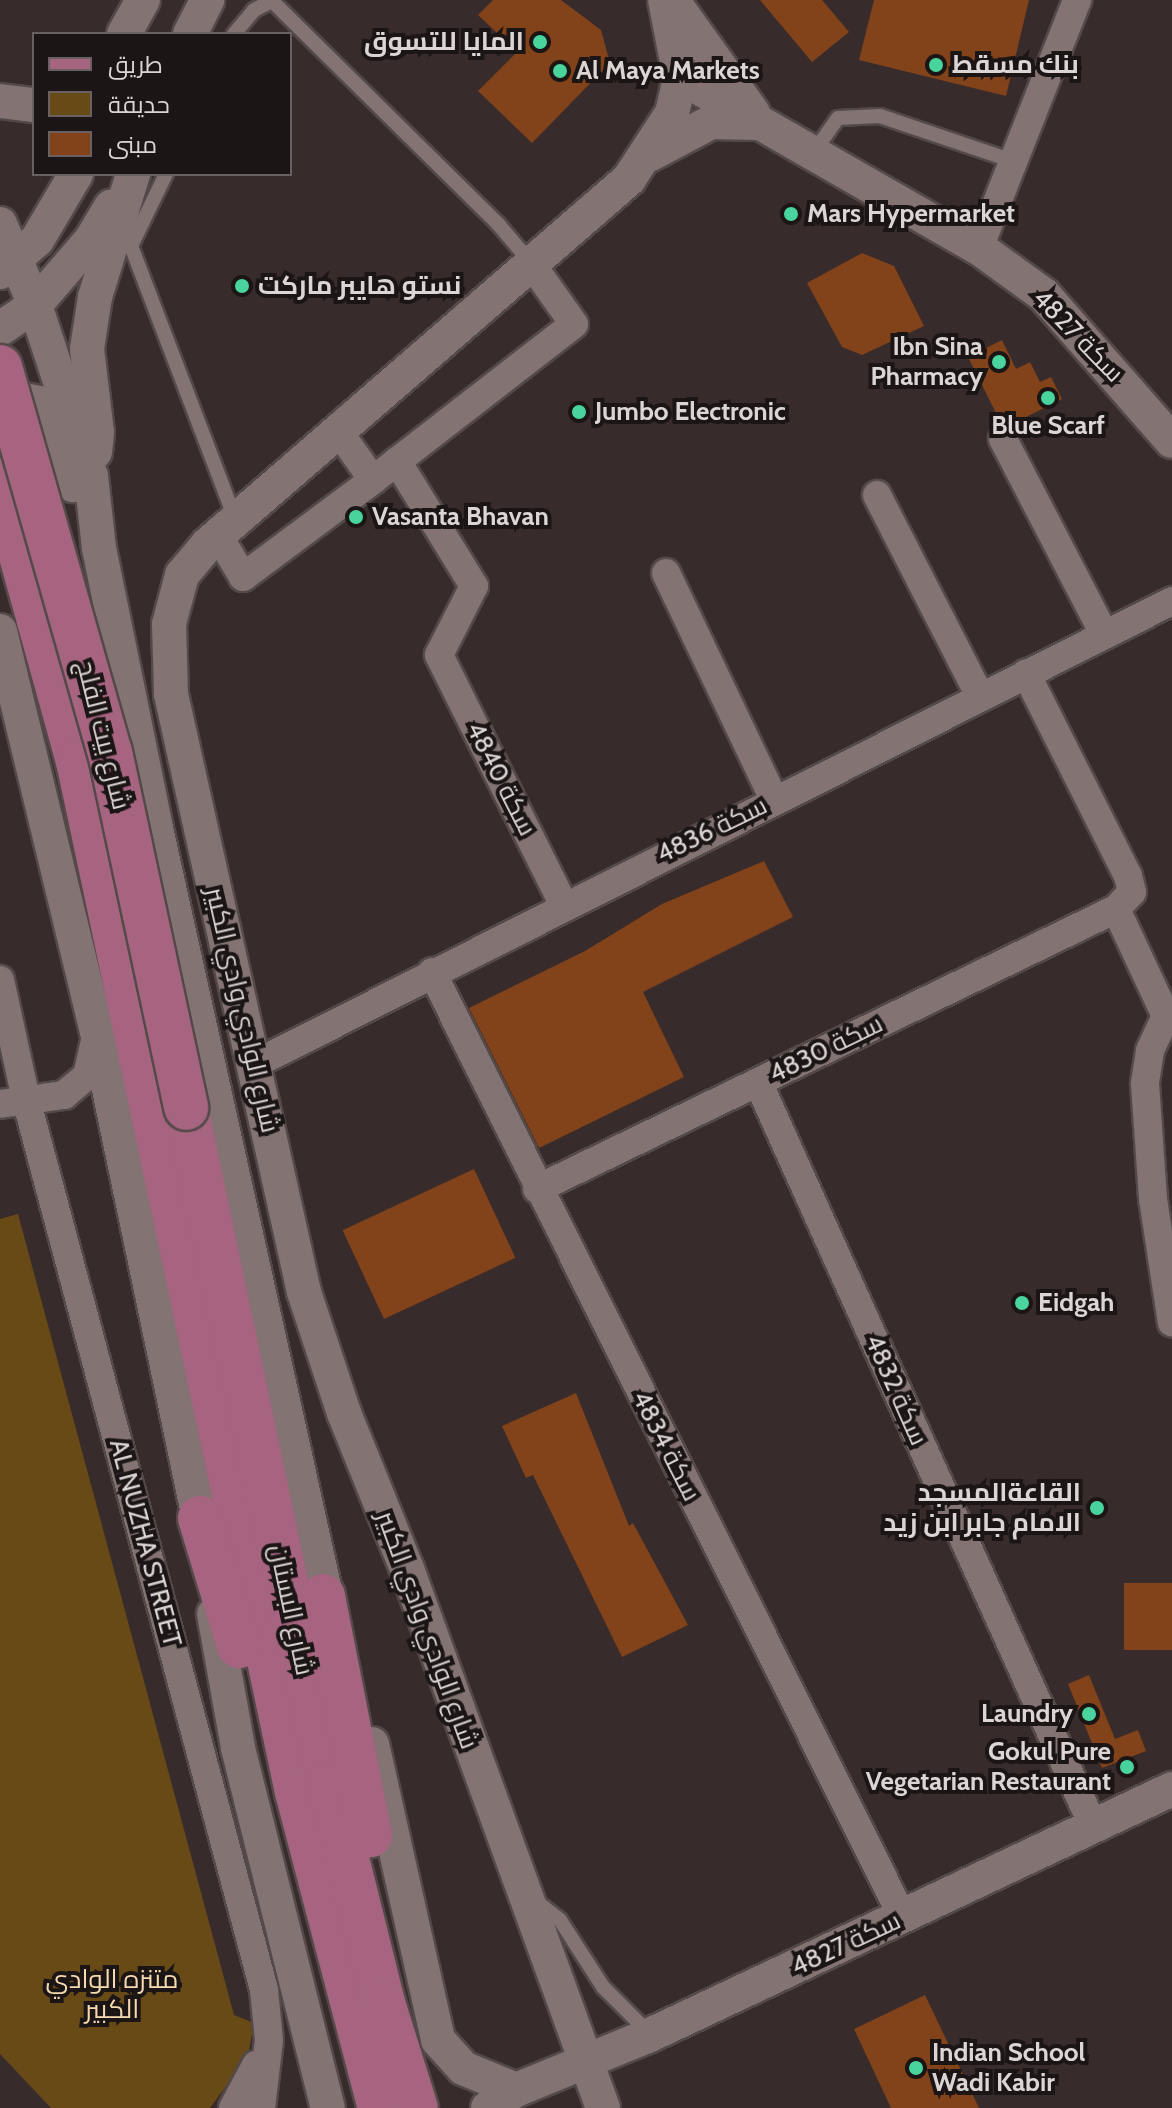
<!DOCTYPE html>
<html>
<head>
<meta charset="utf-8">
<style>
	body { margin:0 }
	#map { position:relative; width:1172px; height:2108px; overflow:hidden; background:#382b2b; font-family:Cabin,Cairo,sans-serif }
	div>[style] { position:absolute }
	.green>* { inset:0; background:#684a16 }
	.building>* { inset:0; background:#82421a; transform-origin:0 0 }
	.roads { filter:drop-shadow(2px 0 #544949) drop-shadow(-2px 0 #544949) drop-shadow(0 2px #544949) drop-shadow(0 -2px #544949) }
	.service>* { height:14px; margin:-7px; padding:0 7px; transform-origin:7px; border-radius:7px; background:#837373 }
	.minor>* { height:28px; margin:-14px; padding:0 14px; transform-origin:14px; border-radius:14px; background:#837373 }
	.tertiary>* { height:34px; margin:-17px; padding:0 17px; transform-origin:17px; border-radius:17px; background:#837373 }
	.primary>* { height:44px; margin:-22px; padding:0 22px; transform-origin:22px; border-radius:22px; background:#a66480 }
	.bridges { filter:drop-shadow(2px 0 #544949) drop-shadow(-2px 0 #544949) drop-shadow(0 2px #544949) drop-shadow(0 -2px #544949) }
	.primary-bridge>* { height:44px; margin:-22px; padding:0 22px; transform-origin:22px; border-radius:22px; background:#a66480 }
	.dots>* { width:22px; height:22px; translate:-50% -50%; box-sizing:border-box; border:4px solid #1b1515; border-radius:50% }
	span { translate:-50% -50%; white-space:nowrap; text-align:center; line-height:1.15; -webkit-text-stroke:8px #1b1515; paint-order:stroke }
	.poi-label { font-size:26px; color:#ddd4d4; font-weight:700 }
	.right { translate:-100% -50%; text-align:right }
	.left { translate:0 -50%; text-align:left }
	.street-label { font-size:26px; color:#ddd4d4 }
	.park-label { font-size:26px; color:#f5d9af }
	.legend { position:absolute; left:32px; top:32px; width:260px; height:144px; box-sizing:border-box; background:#1b1515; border:2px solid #696161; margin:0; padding:10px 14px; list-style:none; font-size:24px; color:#ddd4d4 }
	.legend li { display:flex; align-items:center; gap:16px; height:40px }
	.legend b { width:40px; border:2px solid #696161 }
</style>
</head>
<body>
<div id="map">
	<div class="green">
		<i style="clip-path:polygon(18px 1214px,234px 2015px,254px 2023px,248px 2056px,210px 2108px,51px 2108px,0 2054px,0 1219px)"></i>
	</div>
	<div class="building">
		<i style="clip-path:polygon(493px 0,561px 0,601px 30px,610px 63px,532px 143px,478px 91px,517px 52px,478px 15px)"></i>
		<i style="clip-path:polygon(760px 0,822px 0,849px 32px,812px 62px)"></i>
		<i style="clip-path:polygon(874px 0,1029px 0,1006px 96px,859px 60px)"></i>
		<i style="clip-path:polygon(862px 253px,894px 266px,924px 326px,862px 355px,842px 347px,807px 283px)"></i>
		<i style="clip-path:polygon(1002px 340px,1016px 369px,1030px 362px,1040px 382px,1051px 377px,1062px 399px,1012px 424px,1001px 423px,968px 357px)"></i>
		<i style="clip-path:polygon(764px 861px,793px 917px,643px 992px,684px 1077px,539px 1148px,469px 1008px,585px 951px,662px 904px)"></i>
		<i style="left:474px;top:1169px;width:98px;height:145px;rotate:65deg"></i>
		<i style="clip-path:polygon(576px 1393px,629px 1526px,633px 1523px,688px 1625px,622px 1657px,533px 1475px,526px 1478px,502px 1426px)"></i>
		<i style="left:1172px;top:1583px;width:67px;height:48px;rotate:90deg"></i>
		<i style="clip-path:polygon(1089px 1675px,1115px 1739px,1138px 1730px,1146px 1751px,1102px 1768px,1068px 1684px)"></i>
		<i style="clip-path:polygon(925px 1995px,979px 2108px,891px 2108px,854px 2029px)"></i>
	</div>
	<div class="roads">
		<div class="service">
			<i style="left:234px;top:34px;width:31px;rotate:-50deg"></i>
			<i style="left:254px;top:10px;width:20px;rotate:-27deg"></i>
			<i style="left:272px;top:1px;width:319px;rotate:44.6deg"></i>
			<i style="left:499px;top:225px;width:51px;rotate:49.8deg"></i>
			<i style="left:813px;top:153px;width:43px;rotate:-54.5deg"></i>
			<i style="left:838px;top:118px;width:42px;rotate:-2.7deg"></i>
			<i style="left:880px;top:116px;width:140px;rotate:18.7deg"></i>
			<i style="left:166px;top:174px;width:80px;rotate:115.9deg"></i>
			<i style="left:131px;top:246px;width:291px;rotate:69.1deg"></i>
			<i style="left:537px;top:1902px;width:29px;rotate:38deg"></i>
			<i style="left:560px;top:1920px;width:80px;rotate:57.3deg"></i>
			<i style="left:603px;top:1987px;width:66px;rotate:45deg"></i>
		</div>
		<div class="minor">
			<i style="left:979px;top:248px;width:267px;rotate:-68.4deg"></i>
			<i style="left:339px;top:432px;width:59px;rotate:54.7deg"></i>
			<i style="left:373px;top:480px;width:254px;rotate:-37.8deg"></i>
			<i style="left:574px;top:324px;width:72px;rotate:-125.4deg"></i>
			<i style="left:1003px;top:439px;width:220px;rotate:62.6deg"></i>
			<i style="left:397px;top:461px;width:147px;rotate:58.4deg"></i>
			<i style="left:474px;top:586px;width:77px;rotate:116.9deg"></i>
			<i style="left:439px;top:655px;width:278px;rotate:63.5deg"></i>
			<i style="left:877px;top:495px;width:224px;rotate:62.9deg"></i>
			<i style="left:218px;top:535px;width:49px;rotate:59.2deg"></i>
			<i style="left:243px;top:577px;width:162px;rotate:-36.7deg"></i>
			<i style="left:666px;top:573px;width:250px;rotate:64.5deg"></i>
			<i style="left:1116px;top:909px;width:118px;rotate:65deg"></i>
			<i style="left:1166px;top:1016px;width:6px;rotate:9deg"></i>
			<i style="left:432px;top:972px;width:1057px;rotate:63.53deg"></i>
			<i style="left:0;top:980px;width:122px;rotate:77.7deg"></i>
			<i style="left:26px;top:1099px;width:922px;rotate:75.04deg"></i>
			<i style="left:264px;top:1990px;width:50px;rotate:84.3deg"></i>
			<i style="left:269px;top:2040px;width:68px;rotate:96.7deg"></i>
			<i style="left:1166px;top:1016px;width:38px;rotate:115deg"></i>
			<i style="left:1150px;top:1051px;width:33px;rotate:99deg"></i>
			<i style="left:1145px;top:1084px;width:115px;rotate:86deg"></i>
			<i style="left:1153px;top:1199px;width:125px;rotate:81.3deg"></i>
			<i style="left:255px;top:1064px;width:1027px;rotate:-26.79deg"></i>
			<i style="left:758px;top:1082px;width:818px;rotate:65.75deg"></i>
			<i style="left:0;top:1104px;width:65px;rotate:-8deg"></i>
			<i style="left:64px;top:1095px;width:30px;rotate:-40deg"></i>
			<i style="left:87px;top:1076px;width:41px;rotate:-77.3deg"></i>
			<i style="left:537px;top:1189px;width:643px;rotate:-25.81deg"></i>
			<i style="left:1116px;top:909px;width:23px;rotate:-47deg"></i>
			<i style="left:1132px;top:892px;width:16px;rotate:-104deg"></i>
			<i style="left:1128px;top:876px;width:227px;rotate:-116.7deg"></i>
			<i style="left:233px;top:2108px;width:49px;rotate:-61.9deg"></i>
		</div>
		<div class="tertiary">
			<i style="left:672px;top:0;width:139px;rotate:54.4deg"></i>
			<i style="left:124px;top:34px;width:39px;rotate:-61deg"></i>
			<i style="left:190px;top:34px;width:38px;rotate:-63deg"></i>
			<i style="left:680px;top:77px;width:344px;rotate:29.8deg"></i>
			<i style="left:979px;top:248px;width:80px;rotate:35.9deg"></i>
			<i style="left:1044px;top:295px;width:194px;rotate:48.8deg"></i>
			<i style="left:0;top:101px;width:34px;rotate:7deg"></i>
			<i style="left:649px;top:155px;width:70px;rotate:-28deg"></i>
			<i style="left:711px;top:122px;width:44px;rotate:1.3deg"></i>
			<i style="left:0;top:224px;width:88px;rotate:66.6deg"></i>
			<i style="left:35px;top:305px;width:180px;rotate:71.9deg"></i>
			<i style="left:91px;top:476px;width:72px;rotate:83.7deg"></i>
			<i style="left:99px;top:548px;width:282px;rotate:78.5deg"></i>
			<i style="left:155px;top:824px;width:813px;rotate:77.5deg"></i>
			<i style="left:0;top:272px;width:49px;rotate:-40.9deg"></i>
			<i style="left:37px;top:240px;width:77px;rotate:-59.4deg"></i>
			<i style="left:0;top:329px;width:42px;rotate:-34.4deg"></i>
			<i style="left:35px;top:305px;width:86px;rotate:-49.3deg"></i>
			<i style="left:91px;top:240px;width:39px;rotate:-59deg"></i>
			<i style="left:0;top:406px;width:25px;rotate:-14deg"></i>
			<i style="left:24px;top:400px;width:15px;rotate:11deg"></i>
			<i style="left:39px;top:403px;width:89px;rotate:67.5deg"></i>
			<i style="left:95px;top:452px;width:20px;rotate:-84deg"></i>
			<i style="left:97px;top:432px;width:84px;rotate:-96.9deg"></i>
			<i style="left:87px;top:349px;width:53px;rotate:-81.3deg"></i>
			<i style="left:95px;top:297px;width:129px;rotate:-72.8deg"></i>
			<i style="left:0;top:631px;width:413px;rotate:76.4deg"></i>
			<i style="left:97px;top:1032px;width:521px;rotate:78.15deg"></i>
			<i style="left:214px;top:1614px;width:136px;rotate:79.8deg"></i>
			<i style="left:238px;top:1748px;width:371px;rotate:76deg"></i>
			<i style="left:372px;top:1744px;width:303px;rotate:77.4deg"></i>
			<i style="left:438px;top:2040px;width:38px;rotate:48deg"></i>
			<i style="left:463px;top:2068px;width:57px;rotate:22.5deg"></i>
			<i style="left:488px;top:2108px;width:33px;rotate:-33deg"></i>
			<i style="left:516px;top:2090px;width:145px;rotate:-22.3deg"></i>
			<i style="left:650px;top:2035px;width:577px;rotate:-25.23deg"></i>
			<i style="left:603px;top:2108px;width:574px;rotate:-109.98deg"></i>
			<i style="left:407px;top:1569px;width:168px;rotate:-112deg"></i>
			<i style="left:344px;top:1413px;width:127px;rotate:-108.3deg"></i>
			<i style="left:304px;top:1292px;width:613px;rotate:-102.54deg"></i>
			<i style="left:171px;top:694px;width:70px;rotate:-91.6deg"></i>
			<i style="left:169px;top:624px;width:51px;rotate:-75.1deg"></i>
			<i style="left:182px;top:575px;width:40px;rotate:-50deg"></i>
			<i style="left:208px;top:544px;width:557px;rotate:-40.92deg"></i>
			<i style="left:629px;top:179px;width:79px;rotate:-56.9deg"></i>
			<i style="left:672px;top:113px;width:37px;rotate:-77deg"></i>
			<i style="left:680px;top:77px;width:78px;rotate:-101deg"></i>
		</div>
		<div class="primary">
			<i style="left:0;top:480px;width:292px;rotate:74.5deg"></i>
			<i style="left:78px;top:761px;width:1054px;rotate:78.01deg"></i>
			<i style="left:297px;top:1792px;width:327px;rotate:75.3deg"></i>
			<i style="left:186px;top:1108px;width:689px;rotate:78.1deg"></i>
			<i style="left:328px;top:1782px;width:228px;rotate:76deg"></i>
			<i style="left:383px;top:2003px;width:110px;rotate:72.6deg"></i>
			<i style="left:200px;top:1518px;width:134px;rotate:73.1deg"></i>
			<i style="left:323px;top:1596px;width:244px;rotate:78.9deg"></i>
		</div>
	</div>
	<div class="bridges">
		<div class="primary-bridge">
			<i style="left:0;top:367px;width:400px;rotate:74.1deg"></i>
			<i style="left:110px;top:752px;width:364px;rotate:77.9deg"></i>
		</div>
	</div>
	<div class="dots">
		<i style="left:540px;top:42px;background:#49d49d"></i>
		<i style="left:936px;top:65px;background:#49d49d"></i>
		<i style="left:560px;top:71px;background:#49d49d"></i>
		<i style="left:791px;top:214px;background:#49d49d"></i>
		<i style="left:242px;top:286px;background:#49d49d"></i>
		<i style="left:999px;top:362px;background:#49d49d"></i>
		<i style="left:1048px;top:398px;background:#49d49d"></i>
		<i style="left:579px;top:412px;background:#49d49d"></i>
		<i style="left:356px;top:517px;background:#49d49d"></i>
		<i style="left:1022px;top:1303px;background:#49d49d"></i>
		<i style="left:1097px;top:1508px;background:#49d49d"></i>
		<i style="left:1089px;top:1714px;background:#49d49d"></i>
		<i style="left:1127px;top:1767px;background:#49d49d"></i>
		<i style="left:916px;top:2068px;background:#49d49d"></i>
	</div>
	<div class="poi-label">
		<span class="right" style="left:524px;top:42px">المايا للتسوق</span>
		<span class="left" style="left:952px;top:65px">بنك مسقط</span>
		<span class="left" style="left:576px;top:71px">Al Maya Markets</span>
		<span class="left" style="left:807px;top:214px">Mars Hypermarket</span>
		<span class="left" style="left:258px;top:286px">نستو هايبر ماركت</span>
		<span class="right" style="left:983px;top:362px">Ibn Sina<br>Pharmacy</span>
		<span class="left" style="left:595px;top:412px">Jumbo Electronic</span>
		<span style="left:1048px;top:426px">Blue Scarf</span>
		<span class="left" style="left:372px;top:517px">Vasanta Bhavan</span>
		<span class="left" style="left:1038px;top:1303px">Eidgah</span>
		<span class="right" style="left:1081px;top:1508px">القاعةالمسجد<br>الامام جابر ابن زيد</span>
		<span class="right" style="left:1073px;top:1714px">Laundry</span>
		<span class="right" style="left:1111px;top:1767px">Gokul Pure<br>Vegetarian Restaurant</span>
		<span class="left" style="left:932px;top:2068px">Indian School<br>Wadi Kabir</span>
	</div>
	<div class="street-label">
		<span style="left:1078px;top:336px;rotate:46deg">سكة 4827</span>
		<span style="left:103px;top:735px;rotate:76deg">شارع بيت الفلج</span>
		<span style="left:501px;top:779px;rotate:63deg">سكة 4840</span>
		<span style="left:712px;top:830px;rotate:-26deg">سكة 4836</span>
		<span style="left:242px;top:1010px;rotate:77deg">شارع الوادي وادي الكبير</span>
		<span style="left:826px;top:1049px;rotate:-26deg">سكة 4830</span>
		<span style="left:896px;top:1390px;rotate:66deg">سكة 4832</span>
		<span style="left:666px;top:1446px;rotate:63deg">سكة 4834</span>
		<span style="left:145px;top:1543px;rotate:75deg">AL NUZHA STREET</span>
		<span style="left:291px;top:1610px;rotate:78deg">شارع البستان</span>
		<span style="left:427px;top:1630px;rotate:70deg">شارع الوادي وادي الكبير</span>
		<span style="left:846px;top:1944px;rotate:-25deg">سكة 4827</span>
	</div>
	<div class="park-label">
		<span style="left:112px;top:1995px">متنزه الوادي<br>الكبير</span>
	</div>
	<ul class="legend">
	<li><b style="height:10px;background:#a66480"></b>طريق</li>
	<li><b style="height:22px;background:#684a16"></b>حديقة</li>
	<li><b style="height:22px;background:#82421a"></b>مبنى</li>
	</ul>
</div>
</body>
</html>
